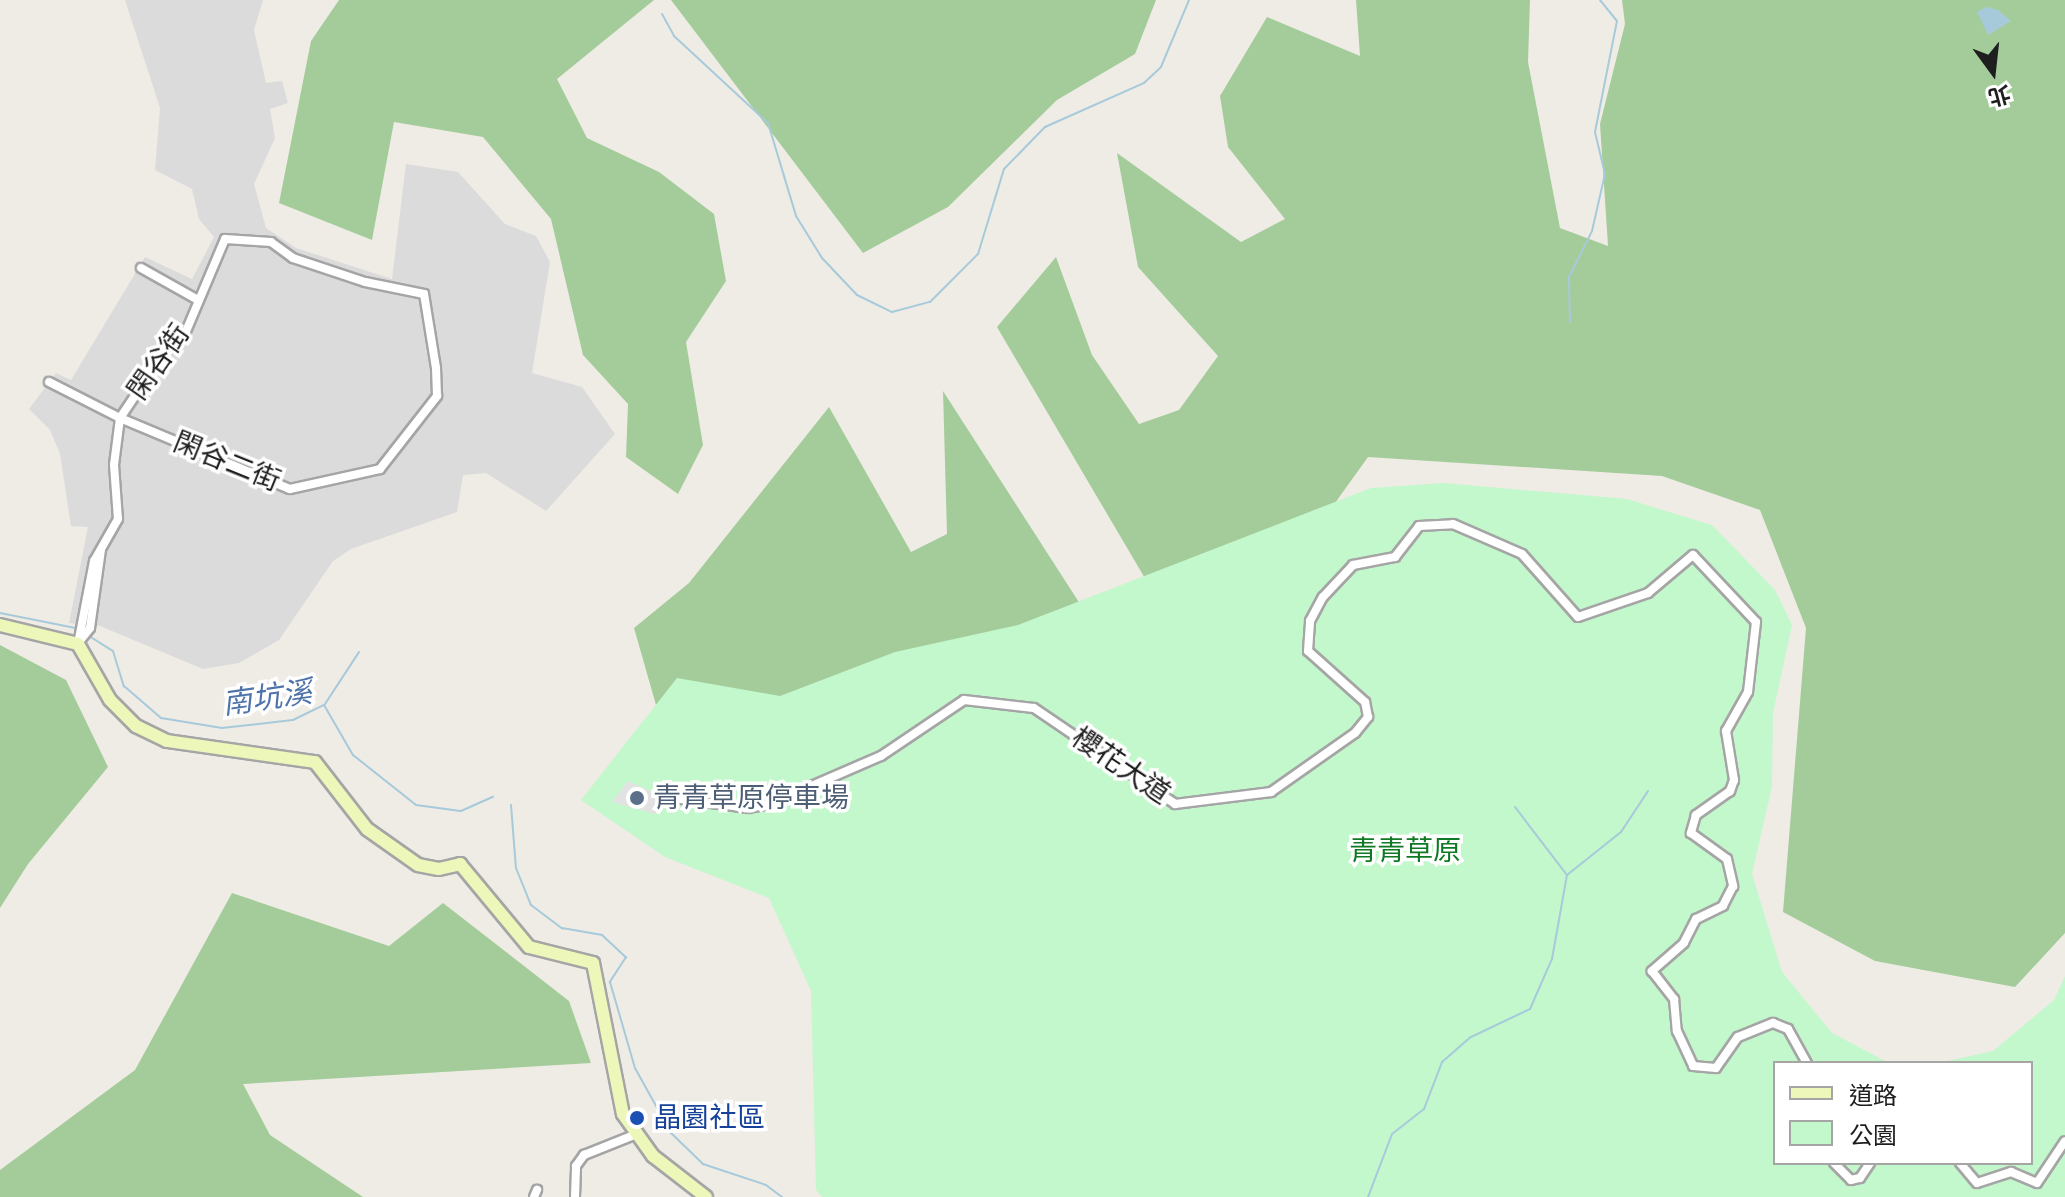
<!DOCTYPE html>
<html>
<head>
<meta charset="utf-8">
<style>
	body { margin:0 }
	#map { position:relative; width:2065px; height:1197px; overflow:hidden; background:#efece5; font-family:"Work Sans","Noto Sans TC",sans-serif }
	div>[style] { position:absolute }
	.residential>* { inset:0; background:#dcdbdb }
	.forest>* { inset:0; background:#a4cc9b }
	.park>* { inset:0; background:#c3f7cc }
	.parking>* { inset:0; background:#e2e2e2 }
	.water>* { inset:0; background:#a7cadb }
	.stream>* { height:2px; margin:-1px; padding:0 1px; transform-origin:1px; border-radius:1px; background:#a7cadb }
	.roads { filter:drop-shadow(2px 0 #a5a5a5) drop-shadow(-2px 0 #a5a5a5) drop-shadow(0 2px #a5a5a5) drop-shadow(0 -2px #a5a5a5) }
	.street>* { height:8px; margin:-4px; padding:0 4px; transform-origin:4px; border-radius:4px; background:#fff }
	.secondary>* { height:12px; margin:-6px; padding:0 6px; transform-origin:6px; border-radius:6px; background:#eef7ba }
	.dots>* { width:22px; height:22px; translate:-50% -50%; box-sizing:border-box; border:4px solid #fff; border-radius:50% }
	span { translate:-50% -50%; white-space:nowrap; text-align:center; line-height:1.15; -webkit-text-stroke:7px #fff; paint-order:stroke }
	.street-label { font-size:28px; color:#1e1e1e }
	.service-label { font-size:28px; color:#4e5e75 }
	.left { translate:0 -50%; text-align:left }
	.park-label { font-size:28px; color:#107923 }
	.transit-label { font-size:28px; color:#164399 }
	.water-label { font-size:30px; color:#4e73aa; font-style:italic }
	.legend { position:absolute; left:1773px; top:1061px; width:260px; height:104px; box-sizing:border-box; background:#fff; border:2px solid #a5a5a5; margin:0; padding:10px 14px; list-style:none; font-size:24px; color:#1e1e1e }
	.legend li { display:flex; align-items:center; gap:16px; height:40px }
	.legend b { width:40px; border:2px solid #a5a5a5 }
	.north { position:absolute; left:1953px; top:32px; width:80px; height:80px; -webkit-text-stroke:6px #fff; paint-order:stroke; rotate:165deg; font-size:22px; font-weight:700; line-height:32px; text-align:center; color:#1e1e1e }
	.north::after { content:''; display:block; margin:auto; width:28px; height:36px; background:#1e1e1e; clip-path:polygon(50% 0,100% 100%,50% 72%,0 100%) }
</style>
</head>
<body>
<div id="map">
	<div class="residential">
		<i style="clip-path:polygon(125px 0,263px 0,254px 30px,266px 83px,282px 81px,288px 103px,270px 109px,275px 138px,254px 184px,266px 228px,296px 248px,392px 279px,406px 164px,458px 172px,505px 224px,536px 236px,550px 262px,532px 373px,582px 387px,615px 434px,546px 511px,486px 473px,463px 475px,457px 512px,351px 549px,333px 561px,279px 640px,239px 663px,203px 669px,100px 626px,69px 623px,88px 527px,71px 526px,60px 454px,50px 430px,29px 409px,56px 373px,71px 380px,145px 257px,192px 279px,214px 237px,199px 219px,192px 189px,155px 170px,160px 108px)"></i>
	</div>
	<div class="forest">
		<i style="clip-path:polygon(339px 0,654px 0,557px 79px,587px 138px,659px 172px,714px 214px,726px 281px,686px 342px,703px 445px,678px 494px,626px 457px,628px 404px,583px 355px,551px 219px,483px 137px,394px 122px,372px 240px,279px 203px,311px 41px)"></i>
		<i style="clip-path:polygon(671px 0,1156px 0,1135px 54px,1057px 100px,948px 207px,863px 253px)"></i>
		<i style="clip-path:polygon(1356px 0,1530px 0,1528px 62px,1560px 228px,1608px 246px,1600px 124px,1625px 24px,1622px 0,2065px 0,2065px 933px,2015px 987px,1875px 961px,1783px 912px,1806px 628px,1760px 510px,1662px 476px,1368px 457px,1267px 598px,1320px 725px,1198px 773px,1047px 675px,851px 691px,787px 716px,664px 733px,634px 628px,689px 583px,829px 407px,911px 552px,947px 534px,943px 391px,1120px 666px,1179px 636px,997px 327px,1056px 257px,1092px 355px,1139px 424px,1179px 410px,1218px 356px,1138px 267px,1117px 153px,1241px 242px,1285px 219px,1228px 147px,1220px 96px,1267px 17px,1360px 56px)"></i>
		<i style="clip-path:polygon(0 645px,66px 680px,108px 767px,28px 864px,0 908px)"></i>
		<i style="clip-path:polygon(232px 893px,389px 946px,443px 903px,569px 1001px,591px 1063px,243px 1084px,270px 1135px,363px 1197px,0 1197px,0 1170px,135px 1070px)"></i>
	</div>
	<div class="park">
		<i style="clip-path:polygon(1444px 483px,1627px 499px,1712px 525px,1775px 590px,1792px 625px,1773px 713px,1772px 786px,1752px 874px,1782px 972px,1832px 1033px,1889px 1063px,1775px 1063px,1775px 1163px,2031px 1163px,2031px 1063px,1939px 1063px,1993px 1051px,2054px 1000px,2065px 976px,2065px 1197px,822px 1197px,816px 1190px,811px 991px,769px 898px,665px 857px,581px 800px,677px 678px,780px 696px,895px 652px,1018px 625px,1371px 488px)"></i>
	</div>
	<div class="parking">
		<i style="clip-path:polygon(628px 781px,660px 795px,655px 814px,612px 802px)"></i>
	</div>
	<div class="water">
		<i style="clip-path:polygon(1986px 7px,1998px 10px,2011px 21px,1988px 35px,1977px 12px)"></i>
	</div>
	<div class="stream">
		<i style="left:662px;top:14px;width:25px;rotate:61deg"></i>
		<i style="left:674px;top:36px;width:128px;rotate:42.8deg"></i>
		<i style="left:768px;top:123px;width:97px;rotate:73.2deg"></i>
		<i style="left:796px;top:216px;width:49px;rotate:58.2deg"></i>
		<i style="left:822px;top:258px;width:51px;rotate:46.6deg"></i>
		<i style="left:857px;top:295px;width:39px;rotate:26deg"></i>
		<i style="left:892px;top:312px;width:39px;rotate:-15deg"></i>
		<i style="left:930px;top:302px;width:68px;rotate:-45deg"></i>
		<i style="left:978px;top:254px;width:89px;rotate:-73deg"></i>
		<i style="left:1004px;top:169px;width:59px;rotate:-45.7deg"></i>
		<i style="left:1045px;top:127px;width:108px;rotate:-24deg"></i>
		<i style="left:1144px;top:83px;width:23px;rotate:-43deg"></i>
		<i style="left:1161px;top:67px;width:73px;rotate:-67.3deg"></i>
		<i style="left:1570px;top:322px;width:45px;rotate:-91.3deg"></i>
		<i style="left:1569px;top:277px;width:51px;rotate:-63.4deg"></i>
		<i style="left:1592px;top:231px;width:58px;rotate:-77.2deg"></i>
		<i style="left:1605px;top:174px;width:43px;rotate:-103.4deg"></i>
		<i style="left:1595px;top:132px;width:113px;rotate:-78.8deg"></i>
		<i style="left:1617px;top:21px;width:27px;rotate:-129deg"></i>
		<i style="left:0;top:613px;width:77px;rotate:11.2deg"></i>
		<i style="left:89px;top:636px;width:28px;rotate:32deg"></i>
		<i style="left:113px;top:651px;width:37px;rotate:73deg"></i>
		<i style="left:124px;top:686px;width:49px;rotate:40.9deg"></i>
		<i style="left:161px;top:718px;width:62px;rotate:9.3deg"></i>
		<i style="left:222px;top:728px;width:71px;rotate:-6.4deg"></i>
		<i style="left:293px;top:720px;width:34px;rotate:-26deg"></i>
		<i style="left:324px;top:705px;width:58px;rotate:59.9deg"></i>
		<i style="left:353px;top:755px;width:80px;rotate:38.4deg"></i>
		<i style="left:416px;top:805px;width:45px;rotate:7.6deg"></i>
		<i style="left:461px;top:811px;width:35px;rotate:-24deg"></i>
		<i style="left:325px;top:704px;width:62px;rotate:-56.8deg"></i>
		<i style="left:511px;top:805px;width:63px;rotate:85.5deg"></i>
		<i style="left:516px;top:868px;width:40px;rotate:68deg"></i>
		<i style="left:531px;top:905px;width:39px;rotate:37deg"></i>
		<i style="left:562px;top:928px;width:41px;rotate:9.9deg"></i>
		<i style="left:602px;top:935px;width:33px;rotate:43deg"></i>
		<i style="left:626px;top:957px;width:30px;rotate:123deg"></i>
		<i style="left:610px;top:982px;width:90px;rotate:73.8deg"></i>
		<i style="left:635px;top:1068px;width:74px;rotate:61deg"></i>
		<i style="left:671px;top:1133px;width:45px;rotate:44.1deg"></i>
		<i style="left:703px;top:1164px;width:66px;rotate:18.4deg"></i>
		<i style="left:766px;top:1185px;width:20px;rotate:37deg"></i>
		<i style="left:1515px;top:807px;width:86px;rotate:52.6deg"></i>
		<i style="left:1368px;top:1197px;width:67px;rotate:-69.1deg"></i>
		<i style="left:1392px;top:1134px;width:41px;rotate:-38deg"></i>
		<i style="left:1424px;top:1109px;width:50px;rotate:-69deg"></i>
		<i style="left:1442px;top:1062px;width:38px;rotate:-41deg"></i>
		<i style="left:1471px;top:1037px;width:65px;rotate:-25.4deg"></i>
		<i style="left:1530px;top:1009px;width:55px;rotate:-66.3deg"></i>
		<i style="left:1552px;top:959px;width:85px;rotate:-79.9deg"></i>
		<i style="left:1567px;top:875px;width:69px;rotate:-38.5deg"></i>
		<i style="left:1621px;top:832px;width:49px;rotate:-56.6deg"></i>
	</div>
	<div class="roads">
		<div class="street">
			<i style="left:141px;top:268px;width:65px;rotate:29.3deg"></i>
			<i style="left:49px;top:382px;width:80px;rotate:26.9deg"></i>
			<i style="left:120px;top:418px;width:184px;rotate:22.7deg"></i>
			<i style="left:290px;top:489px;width:92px;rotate:-12.5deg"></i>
			<i style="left:380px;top:469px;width:93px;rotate:-52deg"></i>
			<i style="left:437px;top:396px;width:28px;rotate:-92deg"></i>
			<i style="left:436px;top:368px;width:75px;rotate:-99.2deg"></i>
			<i style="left:424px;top:294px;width:60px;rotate:-168.5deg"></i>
			<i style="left:365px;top:282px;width:76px;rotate:-161.6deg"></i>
			<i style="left:293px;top:258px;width:27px;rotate:-144deg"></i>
			<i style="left:271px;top:242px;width:46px;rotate:-176.3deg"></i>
			<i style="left:225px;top:239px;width:105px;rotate:112.9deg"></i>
			<i style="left:184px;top:336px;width:28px;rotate:139deg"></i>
			<i style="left:163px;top:354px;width:77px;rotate:123.9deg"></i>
			<i style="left:120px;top:418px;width:47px;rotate:97.3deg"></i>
			<i style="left:114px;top:465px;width:54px;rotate:85.8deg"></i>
			<i style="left:118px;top:519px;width:48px;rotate:119.7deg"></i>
			<i style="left:94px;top:561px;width:85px;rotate:100.9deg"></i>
			<i style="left:78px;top:643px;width:19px;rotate:-51deg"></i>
			<i style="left:90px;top:628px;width:79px;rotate:-82deg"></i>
			<i style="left:681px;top:799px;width:68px;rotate:7.7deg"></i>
			<i style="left:748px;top:808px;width:22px;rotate:-10deg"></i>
			<i style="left:770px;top:804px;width:121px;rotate:-23.4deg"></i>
			<i style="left:881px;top:756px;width:100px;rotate:-34deg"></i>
			<i style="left:964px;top:700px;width:70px;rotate:6.5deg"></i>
			<i style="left:1034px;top:708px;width:171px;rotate:34.2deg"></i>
			<i style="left:1175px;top:804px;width:97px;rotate:-7.1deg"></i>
			<i style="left:1271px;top:792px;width:103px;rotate:-35.1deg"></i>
			<i style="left:1355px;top:733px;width:21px;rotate:-51deg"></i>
			<i style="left:1368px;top:717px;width:15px;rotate:-101deg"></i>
			<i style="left:1365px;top:702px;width:76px;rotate:-138.2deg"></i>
			<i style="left:1308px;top:651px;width:30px;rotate:-86deg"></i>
			<i style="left:1310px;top:621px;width:27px;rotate:-62deg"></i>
			<i style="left:1323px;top:597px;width:44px;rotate:-46.8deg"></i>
			<i style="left:1353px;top:565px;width:43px;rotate:-10.8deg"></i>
			<i style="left:1395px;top:557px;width:39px;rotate:-52deg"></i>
			<i style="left:1419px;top:526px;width:34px;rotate:-3deg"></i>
			<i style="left:1453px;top:524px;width:75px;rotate:23.5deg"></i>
			<i style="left:1522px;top:554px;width:84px;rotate:48.4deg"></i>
			<i style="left:1578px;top:617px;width:74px;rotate:-18.9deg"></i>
			<i style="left:1648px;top:593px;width:59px;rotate:-40.2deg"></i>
			<i style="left:1693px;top:555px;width:92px;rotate:46.8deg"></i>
			<i style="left:1756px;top:622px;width:70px;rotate:96.5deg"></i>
			<i style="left:1748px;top:692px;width:45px;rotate:119.4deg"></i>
			<i style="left:1726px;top:731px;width:50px;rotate:80.7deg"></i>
			<i style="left:1734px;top:780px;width:12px;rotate:110deg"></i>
			<i style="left:1730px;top:791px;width:42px;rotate:144.8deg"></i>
			<i style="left:1696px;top:815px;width:19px;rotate:106deg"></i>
			<i style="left:1691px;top:833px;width:44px;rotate:35.8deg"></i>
			<i style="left:1727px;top:859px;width:28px;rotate:77deg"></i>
			<i style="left:1733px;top:886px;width:22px;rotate:117deg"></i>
			<i style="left:1723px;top:906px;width:30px;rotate:154deg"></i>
			<i style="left:1696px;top:919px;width:27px;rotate:117deg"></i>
			<i style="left:1684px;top:943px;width:43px;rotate:138.8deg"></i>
			<i style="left:1652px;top:971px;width:36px;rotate:52deg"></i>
			<i style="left:1674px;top:999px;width:32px;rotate:85deg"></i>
			<i style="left:1677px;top:1031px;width:38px;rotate:65deg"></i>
			<i style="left:1693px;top:1066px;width:23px;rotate:5deg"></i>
			<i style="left:1716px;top:1068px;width:38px;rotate:-55deg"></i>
			<i style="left:1738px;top:1037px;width:38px;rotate:-22deg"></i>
			<i style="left:1773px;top:1023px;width:16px;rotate:22deg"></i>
			<i style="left:1788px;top:1029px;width:39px;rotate:61deg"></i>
			<i style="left:1834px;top:1163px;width:24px;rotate:45deg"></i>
			<i style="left:1851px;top:1180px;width:9px;rotate:-13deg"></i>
			<i style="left:1860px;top:1178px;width:18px;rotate:-56deg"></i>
			<i style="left:1960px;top:1163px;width:26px;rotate:50deg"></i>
			<i style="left:1977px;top:1183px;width:36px;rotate:-18deg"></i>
			<i style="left:2011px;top:1172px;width:28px;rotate:23deg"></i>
			<i style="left:2037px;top:1183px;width:50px;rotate:-56.3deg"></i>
			<i style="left:534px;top:1197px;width:8px;rotate:-67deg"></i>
			<i style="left:575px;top:1197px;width:31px;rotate:-88deg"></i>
			<i style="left:576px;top:1166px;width:14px;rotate:-54deg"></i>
			<i style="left:584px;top:1155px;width:54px;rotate:-21.8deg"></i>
		</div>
		<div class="secondary">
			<i style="left:0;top:625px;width:80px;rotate:13.7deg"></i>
			<i style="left:78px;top:644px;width:64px;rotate:60.3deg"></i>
			<i style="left:110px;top:700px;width:37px;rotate:45deg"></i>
			<i style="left:136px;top:726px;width:34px;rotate:26deg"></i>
			<i style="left:167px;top:741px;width:149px;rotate:8.1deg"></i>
			<i style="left:315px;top:762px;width:85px;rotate:52.2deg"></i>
			<i style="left:367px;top:829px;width:62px;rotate:35.2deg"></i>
			<i style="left:418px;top:865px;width:21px;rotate:11deg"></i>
			<i style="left:439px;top:869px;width:22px;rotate:-13deg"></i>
			<i style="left:460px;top:864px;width:108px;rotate:50.3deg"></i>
			<i style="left:529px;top:947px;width:66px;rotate:14deg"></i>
			<i style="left:593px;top:963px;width:154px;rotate:78.8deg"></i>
			<i style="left:623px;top:1114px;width:52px;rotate:54.5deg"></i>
			<i style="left:653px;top:1156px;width:67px;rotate:37.7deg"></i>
		</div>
	</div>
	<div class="dots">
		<i style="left:637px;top:798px;background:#5c6f8a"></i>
		<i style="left:637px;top:1118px;background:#1a4fb4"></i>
	</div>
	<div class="street-label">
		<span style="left:159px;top:362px;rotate:-55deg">閑谷街</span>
		<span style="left:227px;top:462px;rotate:22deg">閑谷二街</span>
		<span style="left:1121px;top:766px;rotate:34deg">櫻花大道</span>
	</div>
	<div class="service-label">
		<span class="left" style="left:653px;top:798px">青青草原停車場</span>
	</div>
	<div class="park-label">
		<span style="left:1405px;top:851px">青青草原</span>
	</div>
	<div class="transit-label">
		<span class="left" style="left:653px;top:1118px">晶園社區</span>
	</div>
	<div class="water-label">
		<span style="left:267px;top:698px;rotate:-8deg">南坑溪</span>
	</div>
	<ul class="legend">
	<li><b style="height:10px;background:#eef7ba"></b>道路</li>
	<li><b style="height:22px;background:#c3f7cc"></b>公園</li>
	</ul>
	<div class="north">北</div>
</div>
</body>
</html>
